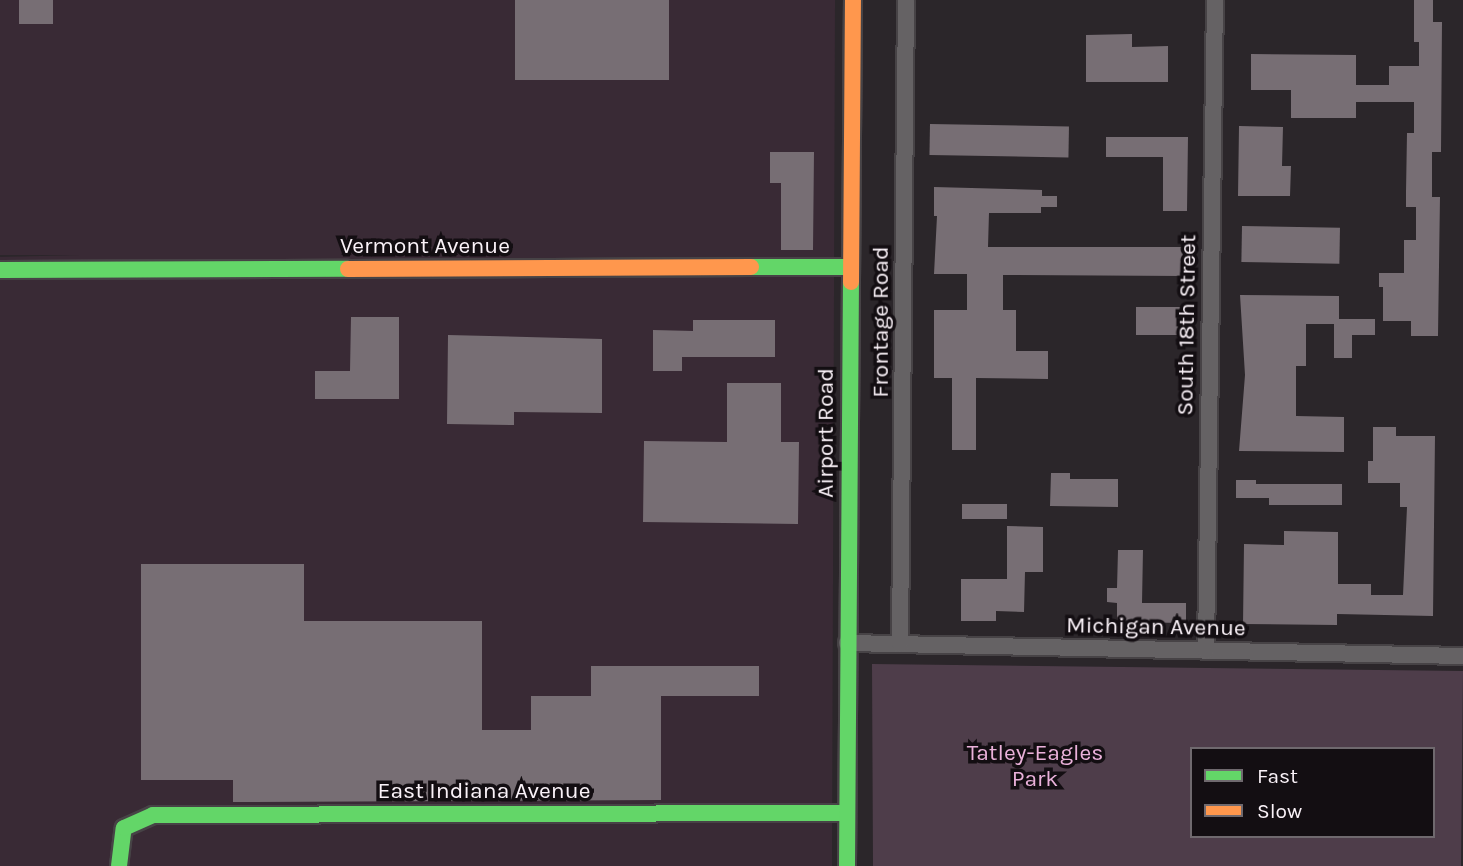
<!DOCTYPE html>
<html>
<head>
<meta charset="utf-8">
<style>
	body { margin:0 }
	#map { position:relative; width:1463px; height:866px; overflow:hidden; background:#2b262a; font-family:Karla,sans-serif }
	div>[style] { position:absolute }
	.built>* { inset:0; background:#392a35 }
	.green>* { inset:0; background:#4e3d4a }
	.building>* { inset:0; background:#776e74; transform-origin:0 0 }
	.roads { filter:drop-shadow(2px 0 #474346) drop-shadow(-2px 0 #474346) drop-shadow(0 2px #474346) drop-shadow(0 -2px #474346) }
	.street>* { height:16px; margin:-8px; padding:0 8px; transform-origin:8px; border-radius:8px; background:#656264 }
	.fast>* { height:16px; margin:-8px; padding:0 8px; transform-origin:8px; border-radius:8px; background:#63d668 }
	.slow>* { height:16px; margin:-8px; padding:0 8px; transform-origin:8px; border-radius:8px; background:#ff974d }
	span { translate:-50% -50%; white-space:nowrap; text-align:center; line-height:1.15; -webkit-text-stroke:7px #130e12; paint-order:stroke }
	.street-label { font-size:23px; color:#faf2f8 }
	.park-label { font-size:23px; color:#eab1da }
	.legend { position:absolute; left:1190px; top:747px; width:245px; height:91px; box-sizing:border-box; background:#130e12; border:2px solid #6f696e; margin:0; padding:9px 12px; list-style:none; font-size:21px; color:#faf2f8 }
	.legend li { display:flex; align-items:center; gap:14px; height:35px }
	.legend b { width:35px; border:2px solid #6f696e }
</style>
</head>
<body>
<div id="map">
	<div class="built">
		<i style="clip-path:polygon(0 0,835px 0,832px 866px,0 866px,0 257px,80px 255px,0 255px)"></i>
	</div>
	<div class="green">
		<i style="clip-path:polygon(evenodd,872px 664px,1463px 671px,1461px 866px,873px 866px,872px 664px,1192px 749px,1433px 749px,1433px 836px,1192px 836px,1192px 749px)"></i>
	</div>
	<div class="building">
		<i style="left:19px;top:0;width:34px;height:24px"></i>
		<i style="left:515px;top:0;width:154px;height:80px"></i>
		<i style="clip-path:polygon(1414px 0,1433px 0,1433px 22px,1442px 22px,1441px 152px,1432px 152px,1432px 197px,1440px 197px,1438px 336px,1411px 336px,1411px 321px,1383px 321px,1383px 287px,1379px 287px,1379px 273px,1404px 273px,1404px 240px,1416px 240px,1416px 207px,1406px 207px,1406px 192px,1407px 133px,1414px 133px,1414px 102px,1356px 102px,1356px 118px,1291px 118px,1291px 90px,1251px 90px,1251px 54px,1356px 55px,1356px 85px,1389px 85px,1389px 66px,1419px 66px,1419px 42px,1414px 42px)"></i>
		<i style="clip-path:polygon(1132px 34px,1132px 47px,1168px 46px,1168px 82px,1086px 82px,1086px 35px)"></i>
		<i style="left:930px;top:124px;width:139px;height:31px;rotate:1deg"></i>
		<i style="clip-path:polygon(1239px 126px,1283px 127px,1282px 166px,1291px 166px,1290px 196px,1238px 196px)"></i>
		<i style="clip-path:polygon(1106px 137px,1188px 137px,1187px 211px,1163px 211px,1163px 157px,1106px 157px)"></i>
		<i style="clip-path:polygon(770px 152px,814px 152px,813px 250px,781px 250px,781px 183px,770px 183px)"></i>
		<i style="clip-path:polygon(934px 187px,1042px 190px,1042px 196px,1057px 196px,1057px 207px,1041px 207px,1041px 213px,989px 213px,988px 247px,1183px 247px,1183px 276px,1003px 275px,1003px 310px,1016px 310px,1016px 351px,1048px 351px,1048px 379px,976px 378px,976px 450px,952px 450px,952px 378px,934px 378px,934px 310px,967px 310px,967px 274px,934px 274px,937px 216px,934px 216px)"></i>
		<i style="left:1242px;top:226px;width:98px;height:36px;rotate:1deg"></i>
		<i style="clip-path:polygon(1240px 295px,1339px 296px,1339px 319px,1375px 319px,1375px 335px,1352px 335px,1352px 358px,1334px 358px,1334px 324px,1306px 324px,1306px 366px,1296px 366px,1296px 416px,1344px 417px,1344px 452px,1239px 451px,1245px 375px)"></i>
		<i style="left:1136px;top:307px;width:55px;height:28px"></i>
		<i style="clip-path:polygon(351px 317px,399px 317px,399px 399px,315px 399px,315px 371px,350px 371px)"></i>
		<i style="clip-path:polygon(693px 320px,775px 320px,775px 357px,682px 357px,682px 371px,653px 371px,653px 330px,693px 331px)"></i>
		<i style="clip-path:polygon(448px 335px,602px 339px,602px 413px,514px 412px,514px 425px,447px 424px)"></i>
		<i style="clip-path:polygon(727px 383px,781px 383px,781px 442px,799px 442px,798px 524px,643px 522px,644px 441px,727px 442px)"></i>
		<i style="clip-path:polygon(1373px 427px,1396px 427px,1396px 436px,1435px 436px,1433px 616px,1337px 614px,1337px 625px,1243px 624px,1244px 544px,1284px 545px,1284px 531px,1338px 532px,1338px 584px,1371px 584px,1371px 595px,1403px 595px,1407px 507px,1400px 507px,1400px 483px,1368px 483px,1368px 461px,1373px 461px)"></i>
		<i style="clip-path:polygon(1051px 473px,1070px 473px,1070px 479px,1118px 479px,1118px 507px,1050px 506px)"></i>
		<i style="clip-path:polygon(1236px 480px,1256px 480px,1256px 484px,1342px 484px,1342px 505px,1269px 505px,1269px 498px,1236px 498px)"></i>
		<i style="left:962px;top:504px;width:45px;height:15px"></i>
		<i style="clip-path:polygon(1007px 526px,1043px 527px,1043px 572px,1025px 572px,1024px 612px,996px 611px,996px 621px,961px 621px,961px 579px,1007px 579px)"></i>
		<i style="clip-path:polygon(1118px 550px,1143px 550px,1142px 603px,1186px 603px,1186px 623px,1117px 622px,1117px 603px,1107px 602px,1107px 588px,1117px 588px)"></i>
		<i style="clip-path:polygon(141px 564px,304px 564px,304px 621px,482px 621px,482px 730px,531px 730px,531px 696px,591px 696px,591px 666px,759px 666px,759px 696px,661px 696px,661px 800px,233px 802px,233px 780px,141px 780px)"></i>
	</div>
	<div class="roads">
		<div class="street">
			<i style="left:847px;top:643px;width:616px;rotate:1.21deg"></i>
			<i style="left:900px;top:644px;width:644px;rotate:-89.47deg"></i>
			<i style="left:1206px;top:651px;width:651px;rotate:-89.21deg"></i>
		</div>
		<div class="fast">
			<i style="left:751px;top:267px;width:99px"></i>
			<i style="left:0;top:270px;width:348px;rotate:-0.2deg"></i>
			<i style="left:119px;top:866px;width:38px;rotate:-83deg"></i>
			<i style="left:124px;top:828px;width:32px;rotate:-24deg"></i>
			<i style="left:153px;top:815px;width:694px;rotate:-0.17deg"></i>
			<i style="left:847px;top:866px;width:584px;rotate:-89.61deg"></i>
		</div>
		<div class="slow">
			<i style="left:348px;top:269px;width:403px;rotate:-0.3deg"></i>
			<i style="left:851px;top:282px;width:282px;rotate:-89.6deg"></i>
		</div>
	</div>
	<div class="street-label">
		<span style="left:425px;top:246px">Vermont Avenue</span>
		<span style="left:881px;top:322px;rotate:-90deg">Frontage Road</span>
		<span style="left:1187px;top:325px;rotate:-89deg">South 18th Street</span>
		<span style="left:826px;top:433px;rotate:-90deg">Airport Road</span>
		<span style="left:1156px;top:627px;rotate:1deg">Michigan Avenue</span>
		<span style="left:484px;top:791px">East Indiana Avenue</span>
	</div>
	<div class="park-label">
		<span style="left:1035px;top:766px">Tatley-Eagles<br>Park</span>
	</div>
	<ul class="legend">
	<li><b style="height:9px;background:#63d668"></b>Fast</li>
	<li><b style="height:9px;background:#ff974d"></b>Slow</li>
	</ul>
</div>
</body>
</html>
